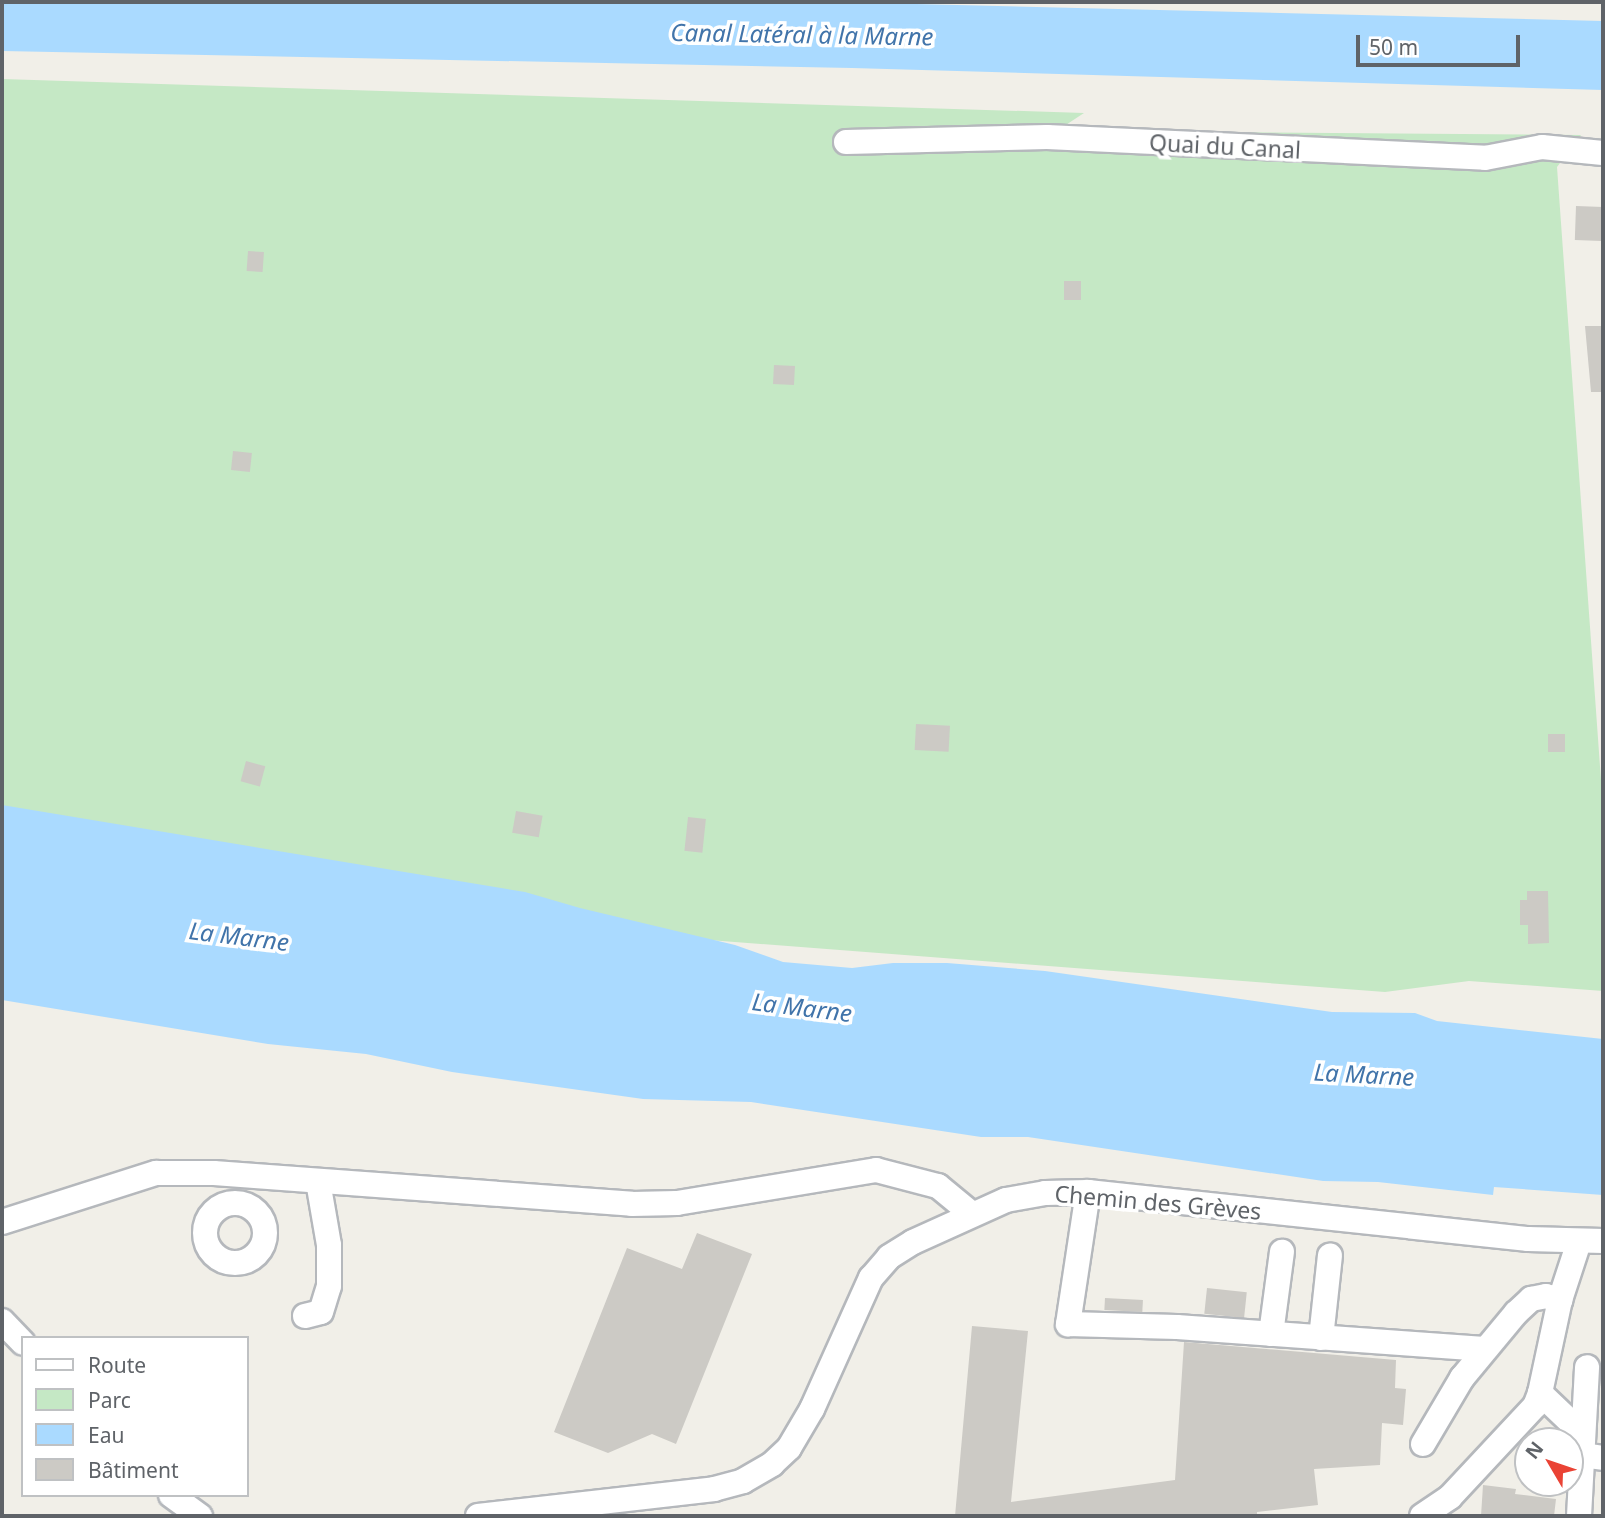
<!DOCTYPE html>
<html>
<head>
<meta charset="utf-8">
<style>
	body { margin:0 }
	#map { position:relative; width:1605px; height:1518px; overflow:hidden; background:#f1efe8; font-family:"Noto Sans",sans-serif }
	div>[style] { position:absolute }
	.green>* { inset:0; background:#c5e8c5 }
	.water>* { inset:0; background:#aadaff }
	.building>* { inset:0; background:#cccac5; transform-origin:0 0 }
	.roads { filter:drop-shadow(2px 0 #b5b8bc) drop-shadow(-2px 0 #b5b8bc) drop-shadow(0 2px #b5b8bc) drop-shadow(0 -2px #b5b8bc) }
	.minor>* { height:24px; margin:-12px; padding:0 12px; transform-origin:12px; border-radius:12px; background:#fff }
	.minor>.ring { margin:-12px; padding:0; box-sizing:content-box; background:none; border:24px solid #fff; border-radius:50% }
	span { translate:-50% -50%; white-space:nowrap; text-align:center; line-height:1.15; -webkit-text-stroke:7px #fff; paint-order:stroke }
	.street-label { font-size:23px; color:#5f6368 }
	.water-label { font-size:24px; color:#4174aa; font-style:italic }
	.frame { position:absolute; inset:0; border:4px solid #5f6368; pointer-events:none }
	.legend { position:absolute; left:21px; top:1336px; width:228px; height:161px; box-sizing:border-box; background:#fff; border:2px solid #bfc1c3; margin:0; padding:9px 12px; list-style:none; font-size:21px; color:#5f6368 }
	.legend li { display:flex; align-items:center; gap:14px; height:35px }
	.legend b { width:35px; border:2px solid #bfc1c3 }
	.north { position:absolute; left:1514px; top:1427px; width:70px; height:70px; box-sizing:border-box; background:#fff; border:2px solid #bfc1c3; border-radius:50%; rotate:309deg; font-size:19px; font-weight:700; line-height:28px; text-align:center; color:#5f6368 }
	.north::after { content:''; display:block; margin:auto; width:24px; height:32px; background:#ea4335; clip-path:polygon(50% 0,100% 100%,50% 72%,0 100%) }
	.scale { position:absolute; left:1356px; top:35px; width:164px; height:32px; box-sizing:border-box; border:4px solid #5f6368; border-top:0; padding-left:9px; font-size:21px; line-height:24px; white-space:nowrap; color:#5f6368; -webkit-text-stroke:5px #fff; paint-order:stroke }
</style>
</head>
<body>
<div id="map">
	<div class="green">
		<i style="clip-path:polygon(2px 79px,1084px 113px,1049px 136px,1202px 132px,1581px 135px,1557px 167px,1603px 808px,1603px 991px,1469px 981px,1385px 992px,657px 936px,2px 820px)"></i>
	</div>
	<div class="water">
		<i style="clip-path:polygon(2px 2px,835px 2px,1603px 21px,1603px 90px,852px 68px,2px 51px)"></i>
		<i style="clip-path:polygon(2px 805px,525px 892px,580px 908px,735px 945px,783px 962px,852px 968px,893px 963px,947px 963px,1045px 971px,1332px 1012px,1415px 1013px,1437px 1021px,1603px 1039px,1603px 1195px,1494px 1187px,1493px 1195px,1378px 1182px,1323px 1181px,1028px 1137px,981px 1137px,751px 1102px,643px 1099px,452px 1072px,366px 1054px,268px 1044px,2px 1000px)"></i>
	</div>
	<div class="building">
		<i style="left:1576px;top:206px;width:27px;height:34px;rotate:2deg"></i>
		<i style="left:248px;top:251px;width:16px;height:20px;rotate:4deg"></i>
		<i style="left:1064px;top:281px;width:17px;height:19px"></i>
		<i style="clip-path:polygon(1585px 326px,1603px 326px,1603px 392px,1591px 392px)"></i>
		<i style="left:774px;top:365px;width:21px;height:19px;rotate:3deg"></i>
		<i style="left:233px;top:451px;width:19px;height:19px;rotate:6deg"></i>
		<i style="left:916px;top:724px;width:34px;height:26px;rotate:3deg"></i>
		<i style="left:1548px;top:734px;width:17px;height:18px"></i>
		<i style="left:246px;top:761px;width:20px;height:21px;rotate:15deg"></i>
		<i style="left:516px;top:811px;width:27px;height:22px;rotate:10deg"></i>
		<i style="left:688px;top:817px;width:18px;height:34px;rotate:6deg"></i>
		<i style="clip-path:polygon(1527px 891px,1548px 891px,1549px 943px,1528px 944px,1528px 925px,1520px 925px,1520px 900px,1527px 900px)"></i>
		<i style="clip-path:polygon(697px 1233px,752px 1254px,676px 1444px,652px 1434px,608px 1453px,554px 1432px,627px 1248px,682px 1269px)"></i>
		<i style="left:1207px;top:1288px;width:40px;height:26px;rotate:6deg"></i>
		<i style="left:1105px;top:1298px;width:38px;height:12px;rotate:3deg"></i>
		<i style="clip-path:polygon(972px 1326px,1028px 1331px,1011px 1502px,1175px 1480px,1184px 1342px,1396px 1360px,1395px 1388px,1406px 1389px,1403px 1425px,1382px 1423px,1380px 1465px,1314px 1469px,1318px 1505px,1257px 1512px,1257px 1516px,955px 1516px)"></i>
		<i style="clip-path:polygon(1483px 1485px,1516px 1489px,1515px 1494px,1556px 1499px,1554px 1516px,1481px 1516px)"></i>
	</div>
	<div class="roads">
		<div class="minor">
			<i style="left:846px;top:142px;width:201px;rotate:-1.4deg"></i>
			<i style="left:1047px;top:137px;width:439px;rotate:2.7deg"></i>
			<i style="left:1485px;top:158px;width:58px;rotate:-10.9deg"></i>
			<i style="left:1542px;top:147px;width:61px;rotate:5.6deg"></i>
			<i style="left:1088px;top:1192px;width:134px;rotate:98.6deg"></i>
			<i style="left:1068px;top:1324px;width:109px;rotate:1.6deg"></i>
			<i style="left:1177px;top:1327px;width:308px;rotate:4.1deg"></i>
			<i class="ring" style="left:205px;top:1203px;width:36px;height:36px"></i>
			<i style="left:2px;top:1222px;width:162px;rotate:-17.7deg"></i>
			<i style="left:156px;top:1173px;width:58px"></i>
			<i style="left:214px;top:1173px;width:419px;rotate:4.2deg"></i>
			<i style="left:632px;top:1204px;width:45px;rotate:-1.3deg"></i>
			<i style="left:677px;top:1203px;width:202px;rotate:-9.4deg"></i>
			<i style="left:876px;top:1170px;width:64px;rotate:14.5deg"></i>
			<i style="left:938px;top:1186px;width:44px;rotate:39.5deg"></i>
			<i style="left:305px;top:1316px;width:16px;rotate:-14deg"></i>
			<i style="left:321px;top:1312px;width:27px;rotate:-73deg"></i>
			<i style="left:329px;top:1286px;width:41px;rotate:-90deg"></i>
			<i style="left:329px;top:1245px;width:65px;rotate:-99.8deg"></i>
			<i style="left:2px;top:1321px;width:30px;rotate:46deg"></i>
			<i style="left:1271px;top:1334px;width:83px;rotate:-82.4deg"></i>
			<i style="left:1321px;top:1338px;width:83px;rotate:-83.8deg"></i>
			<i style="left:1540px;top:1393px;width:59px;rotate:43.6deg"></i>
			<i style="left:1423px;top:1444px;width:77px;rotate:-59.4deg"></i>
			<i style="left:1462px;top:1378px;width:85px;rotate:-50.3deg"></i>
			<i style="left:1516px;top:1313px;width:21px;rotate:-43deg"></i>
			<i style="left:1531px;top:1299px;width:15px;rotate:-11deg"></i>
			<i style="left:1546px;top:1296px;width:15px;rotate:16deg"></i>
			<i style="left:1582px;top:1455px;width:21px;rotate:8deg"></i>
			<i style="left:171px;top:1495px;width:36px;rotate:36deg"></i>
			<i style="left:478px;top:1516px;width:238px;rotate:-6.5deg"></i>
			<i style="left:714px;top:1489px;width:30px;rotate:-15deg"></i>
			<i style="left:743px;top:1481px;width:34px;rotate:-30deg"></i>
			<i style="left:772px;top:1464px;width:23px;rotate:-43deg"></i>
			<i style="left:789px;top:1448px;width:45px;rotate:-59.5deg"></i>
			<i style="left:812px;top:1409px;width:144px;rotate:-65.8deg"></i>
			<i style="left:871px;top:1278px;width:28px;rotate:-49deg"></i>
			<i style="left:889px;top:1257px;width:28px;rotate:-32deg"></i>
			<i style="left:913px;top:1242px;width:102px;rotate:-24.3deg"></i>
			<i style="left:1006px;top:1200px;width:40px;rotate:-10deg"></i>
			<i style="left:1045px;top:1193px;width:43px;rotate:-1.3deg"></i>
			<i style="left:1088px;top:1192px;width:443px;rotate:6.1deg"></i>
			<i style="left:1528px;top:1239px;width:75px;rotate:1.5deg"></i>
			<i style="left:1422px;top:1516px;width:34px;rotate:-34deg"></i>
			<i style="left:1450px;top:1497px;width:125px;rotate:-47deg"></i>
			<i style="left:1535px;top:1406px;width:14px;rotate:-69deg"></i>
			<i style="left:1540px;top:1393px;width:95px;rotate:-77.9deg"></i>
			<i style="left:1560px;top:1300px;width:61px;rotate:-71.9deg"></i>
			<i style="left:1579px;top:1516px;width:149px;rotate:-86.9deg"></i>
		</div>
	</div>
	<div class="street-label">
		<span style="left:1225px;top:146px;rotate:3deg">Quai du Canal</span>
		<span style="left:1158px;top:1202px;rotate:5deg">Chemin des Grèves</span>
	</div>
	<div class="water-label">
		<span style="left:802px;top:34px;rotate:1deg">Canal Latéral à la Marne</span>
		<span style="left:239px;top:936px;rotate:7deg">La Marne</span>
		<span style="left:802px;top:1007px;rotate:7deg">La Marne</span>
		<span style="left:1364px;top:1074px;rotate:3deg">La Marne</span>
	</div>
	<div class="frame"></div>
	<ul class="legend">
	<li><b style="height:9px;background:#fff"></b>Route</li>
	<li><b style="height:19px;background:#c5e8c5"></b>Parc</li>
	<li><b style="height:19px;background:#aadaff"></b>Eau</li>
	<li><b style="height:19px;background:#cccac5"></b>Bâtiment</li>
	</ul>
	<div class="north">N</div>
	<div class="scale">50 m</div>
</div>
</body>
</html>
